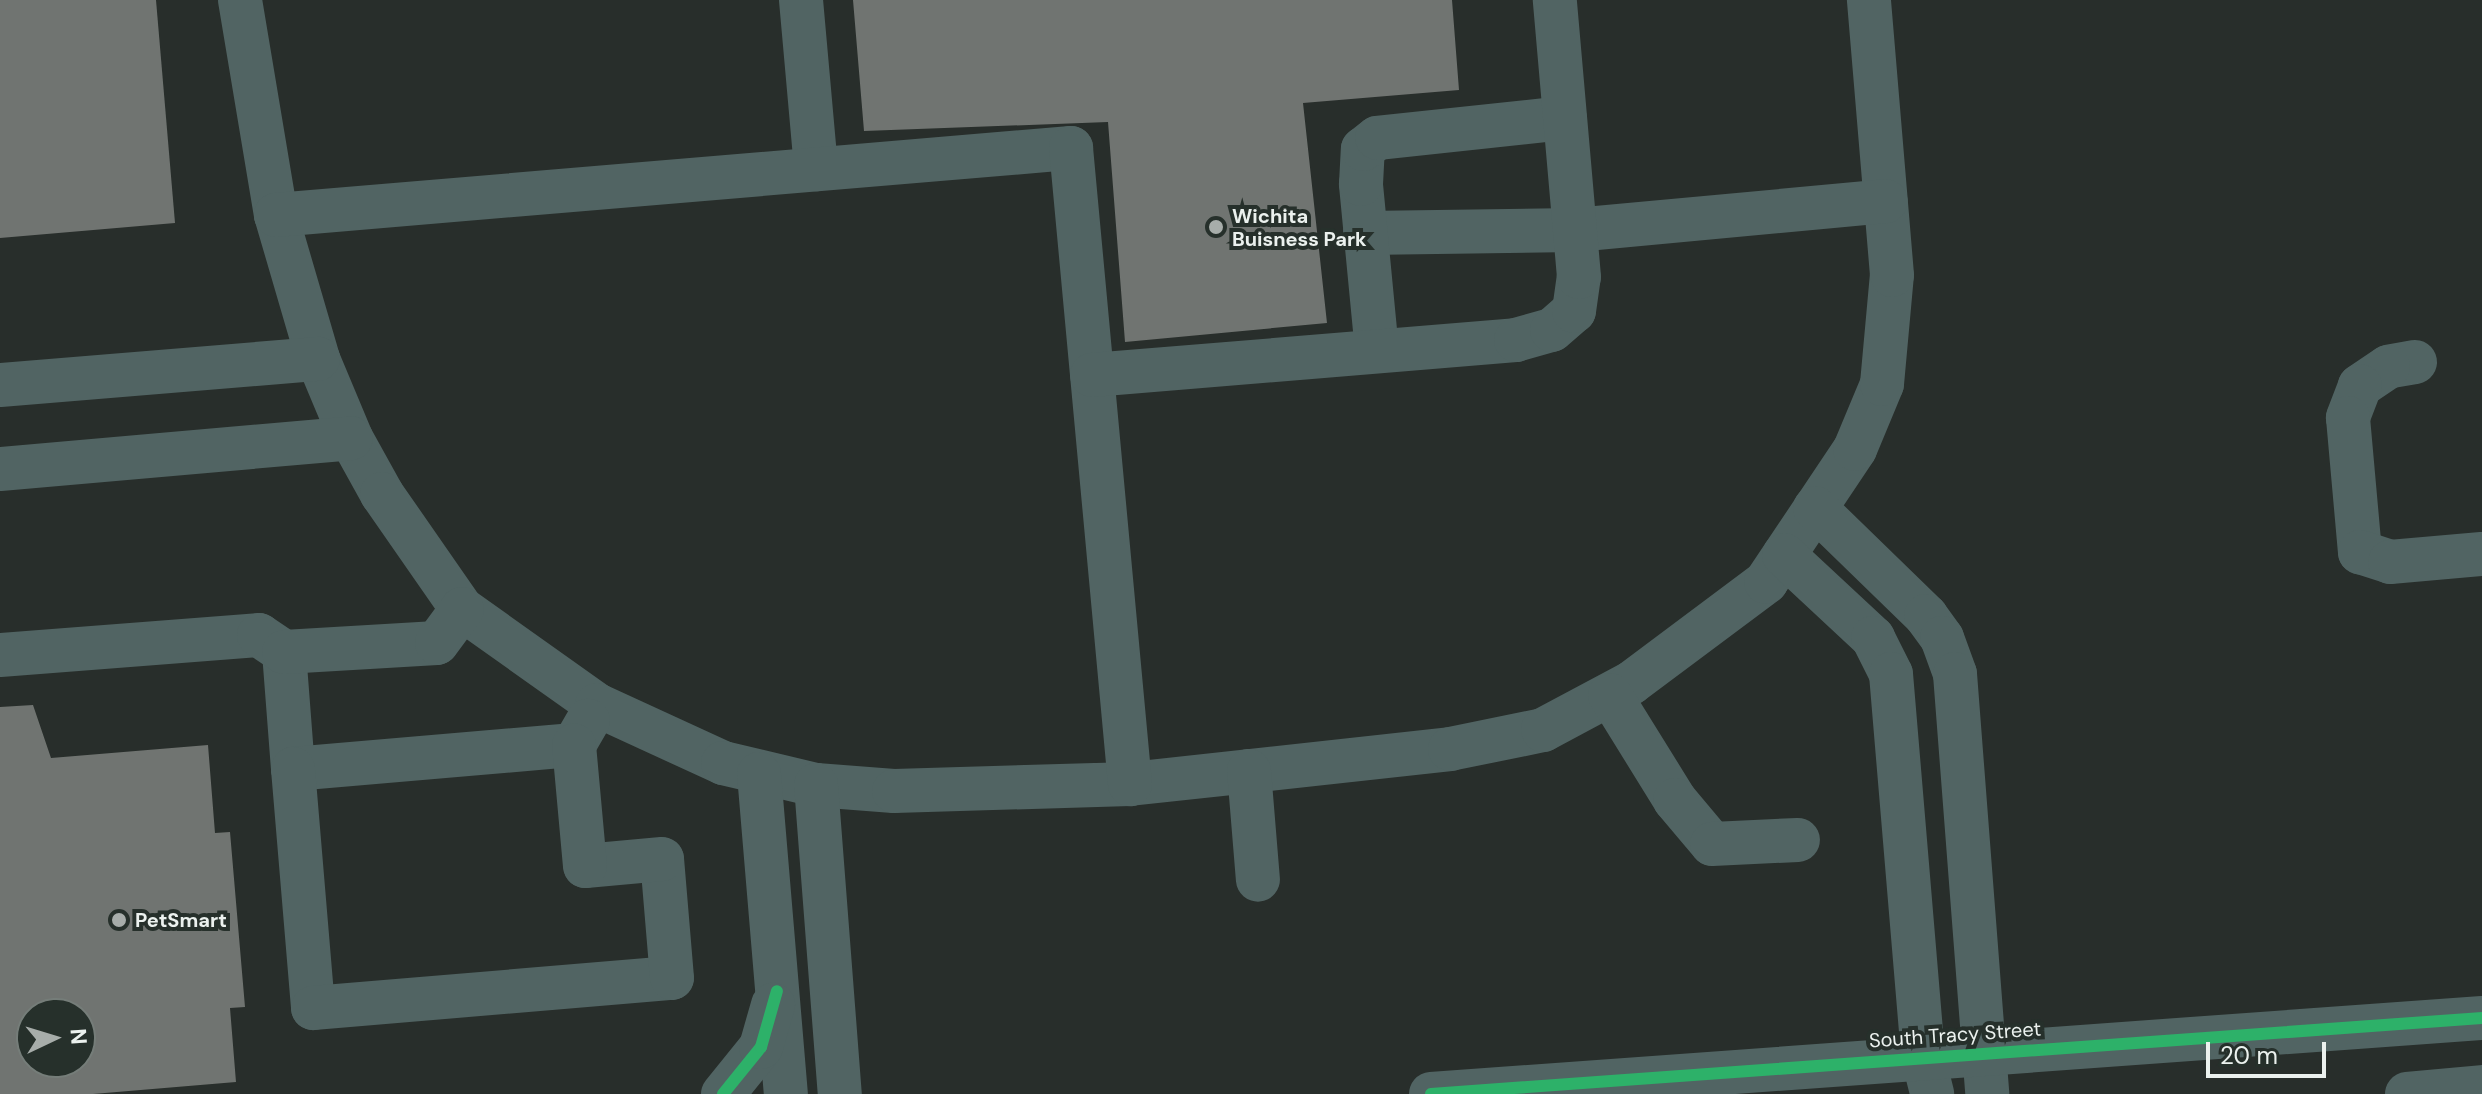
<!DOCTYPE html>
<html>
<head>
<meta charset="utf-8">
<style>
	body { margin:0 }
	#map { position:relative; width:2482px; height:1094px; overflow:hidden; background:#282e2b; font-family:"DM Sans",sans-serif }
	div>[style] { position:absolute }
	.building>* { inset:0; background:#707471 }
	.minor>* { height:44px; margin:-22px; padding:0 22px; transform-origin:22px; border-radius:22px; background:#516463 }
	.cycleway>* { height:12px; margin:-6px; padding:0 6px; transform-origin:6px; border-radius:6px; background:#2db169 }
	.dots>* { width:22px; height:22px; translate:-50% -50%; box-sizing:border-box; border:4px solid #26302b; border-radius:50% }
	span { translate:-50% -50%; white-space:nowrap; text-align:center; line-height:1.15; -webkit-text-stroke:8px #26302b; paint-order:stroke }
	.poi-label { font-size:20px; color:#ebf1ee; font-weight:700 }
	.left { translate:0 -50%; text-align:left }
	.street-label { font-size:20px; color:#ebf1ee }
	.north { position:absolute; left:16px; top:998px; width:80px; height:80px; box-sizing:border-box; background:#26302b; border:2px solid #757d79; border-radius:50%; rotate:86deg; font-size:22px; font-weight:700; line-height:32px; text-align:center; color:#ebf1ee }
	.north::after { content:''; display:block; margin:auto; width:28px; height:36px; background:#a7adaa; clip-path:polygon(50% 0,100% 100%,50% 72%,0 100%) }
	.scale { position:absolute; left:2206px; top:1042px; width:120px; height:36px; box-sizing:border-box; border:4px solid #ebf1ee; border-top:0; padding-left:10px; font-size:24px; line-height:28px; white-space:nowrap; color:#ebf1ee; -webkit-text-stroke:6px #26302b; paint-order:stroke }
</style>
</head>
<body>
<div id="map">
	<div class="building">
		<i style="clip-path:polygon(0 0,156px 0,175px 223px,0 238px)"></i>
		<i style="clip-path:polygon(853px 0,1452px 0,1459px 90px,1303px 103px,1327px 323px,1125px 342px,1108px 122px,864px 131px)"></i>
		<i style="clip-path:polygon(evenodd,33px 705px,51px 758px,208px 745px,215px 833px,230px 832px,245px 1007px,230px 1008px,236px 1082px,93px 1094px,0 1094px,0 707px,33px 705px,32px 1014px,80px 1014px,80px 1062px,32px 1062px,32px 1014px)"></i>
	</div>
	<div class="minor">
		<i style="left:240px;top:0;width:218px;rotate:80.5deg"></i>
		<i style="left:276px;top:215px;width:150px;rotate:73.7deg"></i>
		<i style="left:318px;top:359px;width:86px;rotate:67.3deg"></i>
		<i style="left:351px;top:438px;width:64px;rotate:61deg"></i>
		<i style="left:382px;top:494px;width:140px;rotate:55.2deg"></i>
		<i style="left:462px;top:609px;width:166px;rotate:35.4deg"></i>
		<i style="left:597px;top:705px;width:139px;rotate:24.7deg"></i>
		<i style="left:723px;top:763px;width:96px;rotate:13.3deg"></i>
		<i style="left:816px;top:785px;width:78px;rotate:4.4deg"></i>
		<i style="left:894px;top:791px;width:236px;rotate:-1.7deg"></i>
		<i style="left:1130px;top:784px;width:322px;rotate:-6.2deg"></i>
		<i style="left:1450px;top:749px;width:95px;rotate:-11.5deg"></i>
		<i style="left:1543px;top:730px;width:100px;rotate:-28.1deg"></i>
		<i style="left:1631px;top:683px;width:169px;rotate:-36.8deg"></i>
		<i style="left:1766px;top:582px;width:160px;rotate:-56.2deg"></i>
		<i style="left:1855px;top:449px;width:70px;rotate:-67.4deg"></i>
		<i style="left:1882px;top:384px;width:109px;rotate:-84.8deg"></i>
		<i style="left:1892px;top:275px;width:276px;rotate:-94.8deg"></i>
		<i style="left:801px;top:0;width:170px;rotate:84.9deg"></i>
		<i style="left:276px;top:215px;width:798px;rotate:-4.82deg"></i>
		<i style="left:1071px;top:148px;width:639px;rotate:84.7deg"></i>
		<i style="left:1365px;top:233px;width:210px;rotate:-0.8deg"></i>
		<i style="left:1575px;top:230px;width:312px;rotate:-5.3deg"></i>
		<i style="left:1377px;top:351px;width:168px;rotate:-95.5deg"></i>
		<i style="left:1361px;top:184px;width:35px;rotate:-87deg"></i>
		<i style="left:1363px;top:149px;width:18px;rotate:-38deg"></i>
		<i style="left:1377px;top:138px;width:189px;rotate:-6.1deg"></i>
		<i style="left:2415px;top:362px;width:27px;rotate:170deg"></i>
		<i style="left:2388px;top:367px;width:34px;rotate:146deg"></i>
		<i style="left:2360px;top:386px;width:34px;rotate:111deg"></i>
		<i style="left:2348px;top:418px;width:135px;rotate:84.9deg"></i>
		<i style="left:2360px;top:552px;width:32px;rotate:18deg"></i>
		<i style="left:2390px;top:562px;width:92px;rotate:-5deg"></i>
		<i style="left:1092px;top:375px;width:425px;rotate:-4.7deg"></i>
		<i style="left:1516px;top:340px;width:37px;rotate:-16deg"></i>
		<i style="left:1552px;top:330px;width:29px;rotate:-41deg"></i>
		<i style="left:1574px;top:311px;width:34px;rotate:-82deg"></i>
		<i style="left:1579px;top:277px;width:278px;rotate:-95deg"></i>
		<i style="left:0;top:385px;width:319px;rotate:-4.7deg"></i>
		<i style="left:0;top:469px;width:352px;rotate:-5deg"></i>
		<i style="left:1815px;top:508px;width:155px;rotate:44.2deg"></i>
		<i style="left:1926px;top:616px;width:27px;rotate:54deg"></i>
		<i style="left:1942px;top:638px;width:38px;rotate:70deg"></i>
		<i style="left:1955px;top:674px;width:421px;rotate:85.6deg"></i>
		<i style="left:1784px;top:555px;width:122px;rotate:43deg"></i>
		<i style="left:1873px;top:638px;width:40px;rotate:63.4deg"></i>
		<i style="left:1891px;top:674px;width:384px;rotate:85.2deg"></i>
		<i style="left:1923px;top:1057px;width:38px;rotate:76deg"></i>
		<i style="left:284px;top:652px;width:117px;rotate:85.6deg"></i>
		<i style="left:293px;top:769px;width:282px;rotate:-4.9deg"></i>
		<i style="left:574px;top:745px;width:28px;rotate:-60deg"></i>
		<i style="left:0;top:655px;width:260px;rotate:-4.4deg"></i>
		<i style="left:259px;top:635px;width:30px;rotate:34deg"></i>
		<i style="left:284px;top:652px;width:153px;rotate:-3.4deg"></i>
		<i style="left:437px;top:643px;width:42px;rotate:-53.7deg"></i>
		<i style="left:1610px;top:695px;width:123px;rotate:58.2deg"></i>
		<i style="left:1675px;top:800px;width:57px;rotate:49.9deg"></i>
		<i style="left:1712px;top:844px;width:86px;rotate:-2.7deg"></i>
		<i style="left:293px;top:769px;width:240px;rotate:85.2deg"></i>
		<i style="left:313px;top:1008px;width:360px;rotate:-4.8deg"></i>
		<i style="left:672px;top:978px;width:119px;rotate:-94.8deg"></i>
		<i style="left:662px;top:859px;width:77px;rotate:174.8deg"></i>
		<i style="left:585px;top:866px;width:121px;rotate:-95.2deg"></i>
		<i style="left:1249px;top:771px;width:109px;rotate:85.3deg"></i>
		<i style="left:759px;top:774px;width:321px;rotate:85.2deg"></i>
		<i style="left:816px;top:785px;width:310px;rotate:85.6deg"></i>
		<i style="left:723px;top:1094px;width:60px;rotate:-51deg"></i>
		<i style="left:761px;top:1047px;width:44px;rotate:-74.1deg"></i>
		<i style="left:1431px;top:1094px;width:1054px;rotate:-4.14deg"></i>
		<i style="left:2407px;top:1094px;width:75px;rotate:-5.3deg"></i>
	</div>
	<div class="cycleway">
		<i style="left:723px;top:1094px;width:60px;rotate:-51deg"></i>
		<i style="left:761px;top:1047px;width:58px;rotate:-74.1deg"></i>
		<i style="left:1431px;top:1094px;width:1054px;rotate:-4.14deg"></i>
	</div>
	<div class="dots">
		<i style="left:1216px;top:227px;background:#a7adaa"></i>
		<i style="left:119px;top:920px;background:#a7adaa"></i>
	</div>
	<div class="poi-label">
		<span class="left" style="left:1232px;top:228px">Wichita<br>Buisness Park</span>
		<span class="left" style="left:135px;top:920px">PetSmart</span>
	</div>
	<div class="street-label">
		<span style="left:1955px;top:1035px;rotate:-4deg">South Tracy Street</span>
	</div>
	<div class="north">N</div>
	<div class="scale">20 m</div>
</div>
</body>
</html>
